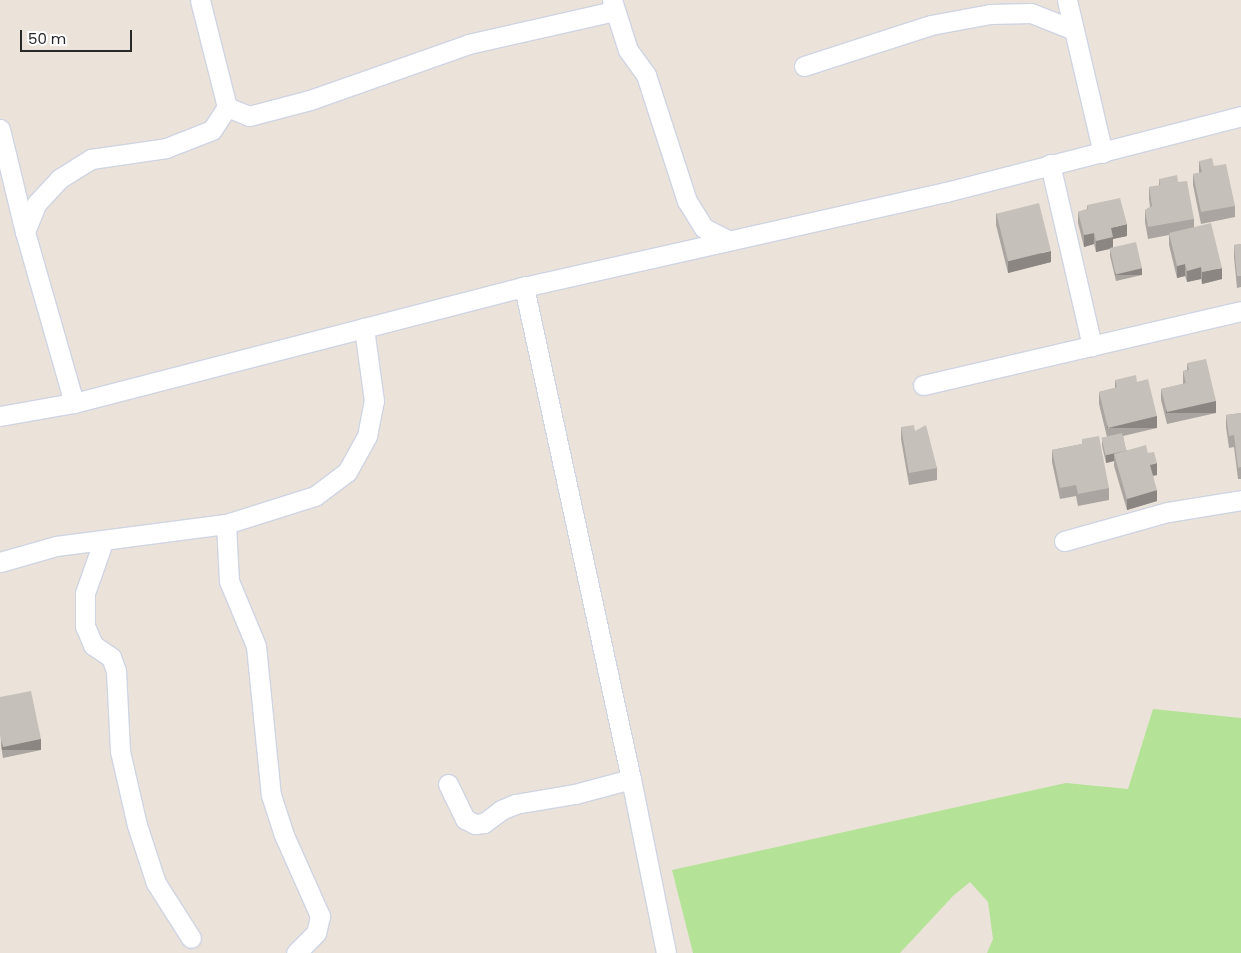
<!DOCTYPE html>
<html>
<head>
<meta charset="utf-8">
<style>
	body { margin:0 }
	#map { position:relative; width:1241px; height:953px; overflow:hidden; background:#ebe3da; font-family:Poppins,sans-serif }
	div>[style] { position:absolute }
	.green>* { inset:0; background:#b4e296 }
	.roads { filter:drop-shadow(1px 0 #cfd4e2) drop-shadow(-1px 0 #cfd4e2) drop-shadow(0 1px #cfd4e2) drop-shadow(0 -1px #cfd4e2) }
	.minor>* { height:19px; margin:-9.5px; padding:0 9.5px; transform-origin:9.5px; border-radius:9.5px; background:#fff }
	.wall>* { inset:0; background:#aaa5a0 }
	.shaded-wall>* { inset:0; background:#8b8682; transform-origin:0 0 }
	.building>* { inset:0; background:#c6c0ba; transform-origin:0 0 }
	span { translate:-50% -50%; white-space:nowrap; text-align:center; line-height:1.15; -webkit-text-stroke:5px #fff; paint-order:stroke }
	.scale { position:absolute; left:20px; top:30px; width:112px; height:22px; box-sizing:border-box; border:2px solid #282828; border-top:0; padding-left:6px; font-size:15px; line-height:18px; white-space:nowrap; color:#282828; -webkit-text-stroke:4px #fff; paint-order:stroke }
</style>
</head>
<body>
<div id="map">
	<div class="green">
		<i style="clip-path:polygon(1153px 709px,1241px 718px,1241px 953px,987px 953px,993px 939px,988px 902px,970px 882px,953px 896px,900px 953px,693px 953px,672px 870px,1066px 783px,1128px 789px)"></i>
	</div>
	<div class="roads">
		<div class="minor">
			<i style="left:612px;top:0;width:52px;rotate:72.3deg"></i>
			<i style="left:628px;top:50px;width:31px;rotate:54deg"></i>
			<i style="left:646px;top:75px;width:133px;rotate:72deg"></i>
			<i style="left:687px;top:201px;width:32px;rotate:58deg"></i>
			<i style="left:704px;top:228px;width:27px;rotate:27deg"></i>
			<i style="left:1067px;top:0;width:157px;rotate:76.8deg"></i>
			<i style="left:804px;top:66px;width:133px;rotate:-17.9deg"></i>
			<i style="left:931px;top:25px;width:60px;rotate:-10.6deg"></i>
			<i style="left:990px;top:14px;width:41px;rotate:-1.4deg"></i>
			<i style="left:1031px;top:13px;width:46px;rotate:21.6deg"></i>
			<i style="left:227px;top:107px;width:24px;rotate:22deg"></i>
			<i style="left:249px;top:116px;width:63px;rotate:-14.7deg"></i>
			<i style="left:310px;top:100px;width:169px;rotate:-19.4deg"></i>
			<i style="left:469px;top:44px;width:149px;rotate:-12.8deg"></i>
			<i style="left:0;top:129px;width:106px;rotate:76.4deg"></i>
			<i style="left:25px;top:232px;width:178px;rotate:74deg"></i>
			<i style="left:1050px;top:164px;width:187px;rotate:77deg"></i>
			<i style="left:25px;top:232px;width:31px;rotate:-68deg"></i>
			<i style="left:37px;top:203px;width:33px;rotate:-47deg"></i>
			<i style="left:59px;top:179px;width:38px;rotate:-32deg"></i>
			<i style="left:91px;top:159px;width:76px;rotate:-8.3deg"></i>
			<i style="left:166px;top:148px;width:49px;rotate:-21.4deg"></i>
			<i style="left:212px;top:130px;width:27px;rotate:-57deg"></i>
			<i style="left:227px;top:107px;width:110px;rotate:-104.2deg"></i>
			<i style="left:923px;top:385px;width:326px;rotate:-13.1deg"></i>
			<i style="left:0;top:416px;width:75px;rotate:-10deg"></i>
			<i style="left:74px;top:403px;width:465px;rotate:-14.5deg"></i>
			<i style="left:524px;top:287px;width:433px;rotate:-12.7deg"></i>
			<i style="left:946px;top:192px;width:305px;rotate:-14.4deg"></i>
			<i style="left:226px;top:524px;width:57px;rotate:87deg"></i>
			<i style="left:229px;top:581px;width:70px;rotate:67.4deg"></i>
			<i style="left:256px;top:646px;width:150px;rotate:84.3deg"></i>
			<i style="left:271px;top:795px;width:42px;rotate:72deg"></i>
			<i style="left:284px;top:835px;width:89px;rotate:66deg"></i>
			<i style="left:320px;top:916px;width:17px;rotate:103deg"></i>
			<i style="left:316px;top:933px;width:28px;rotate:135deg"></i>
			<i style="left:1064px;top:541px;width:108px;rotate:-15.6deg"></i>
			<i style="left:1168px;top:512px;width:74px;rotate:-9.3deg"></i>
			<i style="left:103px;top:542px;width:54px;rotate:109.4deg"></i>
			<i style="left:85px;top:593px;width:33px;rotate:90deg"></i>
			<i style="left:85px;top:626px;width:21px;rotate:67deg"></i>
			<i style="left:93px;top:645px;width:22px;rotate:34deg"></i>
			<i style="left:111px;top:657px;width:15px;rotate:70deg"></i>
			<i style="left:116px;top:671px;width:80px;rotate:87.1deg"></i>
			<i style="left:120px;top:751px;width:76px;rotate:77.1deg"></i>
			<i style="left:137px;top:825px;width:61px;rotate:71.9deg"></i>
			<i style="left:156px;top:883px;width:65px;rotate:57.5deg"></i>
			<i style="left:0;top:562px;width:58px;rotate:-15.9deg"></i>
			<i style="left:56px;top:546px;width:171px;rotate:-7.4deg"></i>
			<i style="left:226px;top:524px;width:93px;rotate:-17.5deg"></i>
			<i style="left:315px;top:496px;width:40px;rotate:-37deg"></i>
			<i style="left:347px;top:472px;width:41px;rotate:-60.9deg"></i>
			<i style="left:367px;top:436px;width:36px;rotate:-79deg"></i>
			<i style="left:374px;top:401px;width:74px;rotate:-97.8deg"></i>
			<i style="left:631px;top:779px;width:177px;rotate:78.6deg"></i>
			<i style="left:448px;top:784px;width:39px;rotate:64deg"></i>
			<i style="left:465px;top:819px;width:11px;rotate:27deg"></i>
			<i style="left:475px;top:824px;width:9px;rotate:-6deg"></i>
			<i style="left:484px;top:823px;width:21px;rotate:-37deg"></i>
			<i style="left:501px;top:810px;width:15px;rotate:-23deg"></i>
			<i style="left:515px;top:804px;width:61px;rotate:-9.5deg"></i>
			<i style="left:575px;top:794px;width:58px;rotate:-15deg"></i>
			<i style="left:631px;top:779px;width:504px;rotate:-102.27deg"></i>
		</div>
	</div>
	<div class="wall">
		<i style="clip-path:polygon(1199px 161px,1214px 166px,1235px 206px,1235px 217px,1201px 224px,1193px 185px,1193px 174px,1199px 173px)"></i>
		<i style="clip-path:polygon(1159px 179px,1178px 182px,1194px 219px,1194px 227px,1222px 279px,1202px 284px,1201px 279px,1187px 282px,1185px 276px,1177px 278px,1169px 245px,1169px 235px,1148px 239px,1145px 222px,1145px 210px,1150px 207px,1149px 199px,1149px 187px,1159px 186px)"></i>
		<i style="clip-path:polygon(1087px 205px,1127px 236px,1113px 239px,1113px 247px,1142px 275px,1116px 281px,1110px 256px,1110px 249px,1096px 252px,1094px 244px,1084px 247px,1078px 223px,1078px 212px,1087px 209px)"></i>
		<i style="clip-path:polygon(996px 213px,1051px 262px,1008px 273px,996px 225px)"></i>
		<i style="clip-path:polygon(1241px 244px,1241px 287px,1237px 288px,1234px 257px,1234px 245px)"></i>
		<i style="clip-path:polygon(1187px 363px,1216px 413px,1167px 424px,1161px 400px,1161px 389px,1183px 384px,1183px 371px,1187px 370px)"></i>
		<i style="clip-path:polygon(1115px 380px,1137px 382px,1157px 428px,1123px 436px,1126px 450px,1148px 453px,1157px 475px,1153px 476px,1157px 501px,1127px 510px,1114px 466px,1114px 461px,1106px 463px,1102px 446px,1102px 438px,1107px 437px,1099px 404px,1099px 392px,1115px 388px)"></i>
		<i style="clip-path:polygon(1241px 413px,1241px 479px,1238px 479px,1234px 447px,1229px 448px,1226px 427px,1226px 415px)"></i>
		<i style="clip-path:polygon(901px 427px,915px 431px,937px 468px,937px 480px,909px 485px,901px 439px)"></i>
		<i style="clip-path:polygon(1082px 439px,1109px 488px,1109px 500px,1078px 506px,1076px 496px,1060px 499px,1052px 462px,1052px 450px,1082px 444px)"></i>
		<i style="clip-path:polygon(0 697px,41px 750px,3px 758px,1px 746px)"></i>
	</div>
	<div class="shaded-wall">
		<i style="clip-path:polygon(1127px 224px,1127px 236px,1113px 239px,1113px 248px,1096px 252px,1096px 241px,1111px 228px)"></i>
		<i style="clip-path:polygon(1094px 233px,1094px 244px,1084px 247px,1084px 235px)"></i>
		<i style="clip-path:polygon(1051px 251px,1051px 262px,1008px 273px,1008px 261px)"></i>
		<i style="clip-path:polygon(1185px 264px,1185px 276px,1177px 278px,1177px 266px)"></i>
		<i style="clip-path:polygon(1201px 267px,1201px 279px,1187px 282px,1187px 271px)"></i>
		<i style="left:1142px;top:268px;width:7px;height:27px;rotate:90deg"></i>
		<i style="clip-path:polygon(1222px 268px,1222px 279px,1202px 284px,1202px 272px)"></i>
		<i style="left:1216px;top:401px;width:12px;height:50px;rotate:90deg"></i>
		<i style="left:1157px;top:416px;width:12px;height:50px;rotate:90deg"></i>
		<i style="clip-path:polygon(1126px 451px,1114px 454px,1114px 461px,1106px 463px,1106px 455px)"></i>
		<i style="clip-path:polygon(1157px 463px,1157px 475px,1150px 476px,1150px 465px)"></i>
		<i style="clip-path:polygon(1157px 490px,1157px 501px,1127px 510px,1127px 499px)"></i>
		<i style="left:41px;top:739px;width:11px;height:39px;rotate:90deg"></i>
	</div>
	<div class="building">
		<i style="clip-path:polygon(1212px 158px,1214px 166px,1226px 164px,1235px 206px,1201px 212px,1193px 174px,1202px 172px,1199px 161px)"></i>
		<i style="clip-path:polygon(1177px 175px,1178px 182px,1187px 181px,1194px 219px,1148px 227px,1145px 210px,1152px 206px,1149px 187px,1160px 185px,1159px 179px)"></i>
		<i style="clip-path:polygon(1120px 198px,1127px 224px,1111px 228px,1113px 237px,1096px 241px,1094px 233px,1084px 235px,1078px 212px,1088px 209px,1087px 205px)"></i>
		<i style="left:1039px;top:203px;width:49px;height:44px;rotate:76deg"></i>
		<i style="clip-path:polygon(1211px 223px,1222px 268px,1202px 272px,1201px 267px,1187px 271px,1185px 264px,1177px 266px,1169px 233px)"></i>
		<i style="left:1136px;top:242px;width:27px;height:27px;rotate:77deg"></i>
		<i style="clip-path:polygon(1241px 244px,1241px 276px,1237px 276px,1234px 245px)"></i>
		<i style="clip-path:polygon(1206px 359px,1216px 401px,1167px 412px,1161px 389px,1186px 383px,1183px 371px,1189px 370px,1187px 363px)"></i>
		<i style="clip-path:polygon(1136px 375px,1137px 382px,1148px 379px,1157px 416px,1108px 428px,1099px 392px,1117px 387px,1115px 380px)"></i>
		<i style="clip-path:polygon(1241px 413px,1241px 467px,1238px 468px,1234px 435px,1229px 436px,1226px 415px)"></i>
		<i style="clip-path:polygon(914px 425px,915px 431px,926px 425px,937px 468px,909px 473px,901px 427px)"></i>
		<i style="left:1122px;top:433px;width:18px;height:21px;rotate:77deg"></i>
		<i style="clip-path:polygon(1099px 436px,1109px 488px,1078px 494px,1076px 485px,1060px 488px,1052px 450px,1082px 444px,1082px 439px)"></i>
		<i style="clip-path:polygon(1146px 445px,1148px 453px,1154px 452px,1157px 463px,1150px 465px,1157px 490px,1127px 499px,1114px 454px)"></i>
		<i style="clip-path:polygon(31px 691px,41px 739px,3px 747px,0 735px,0 697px)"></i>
	</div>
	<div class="scale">50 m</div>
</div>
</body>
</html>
